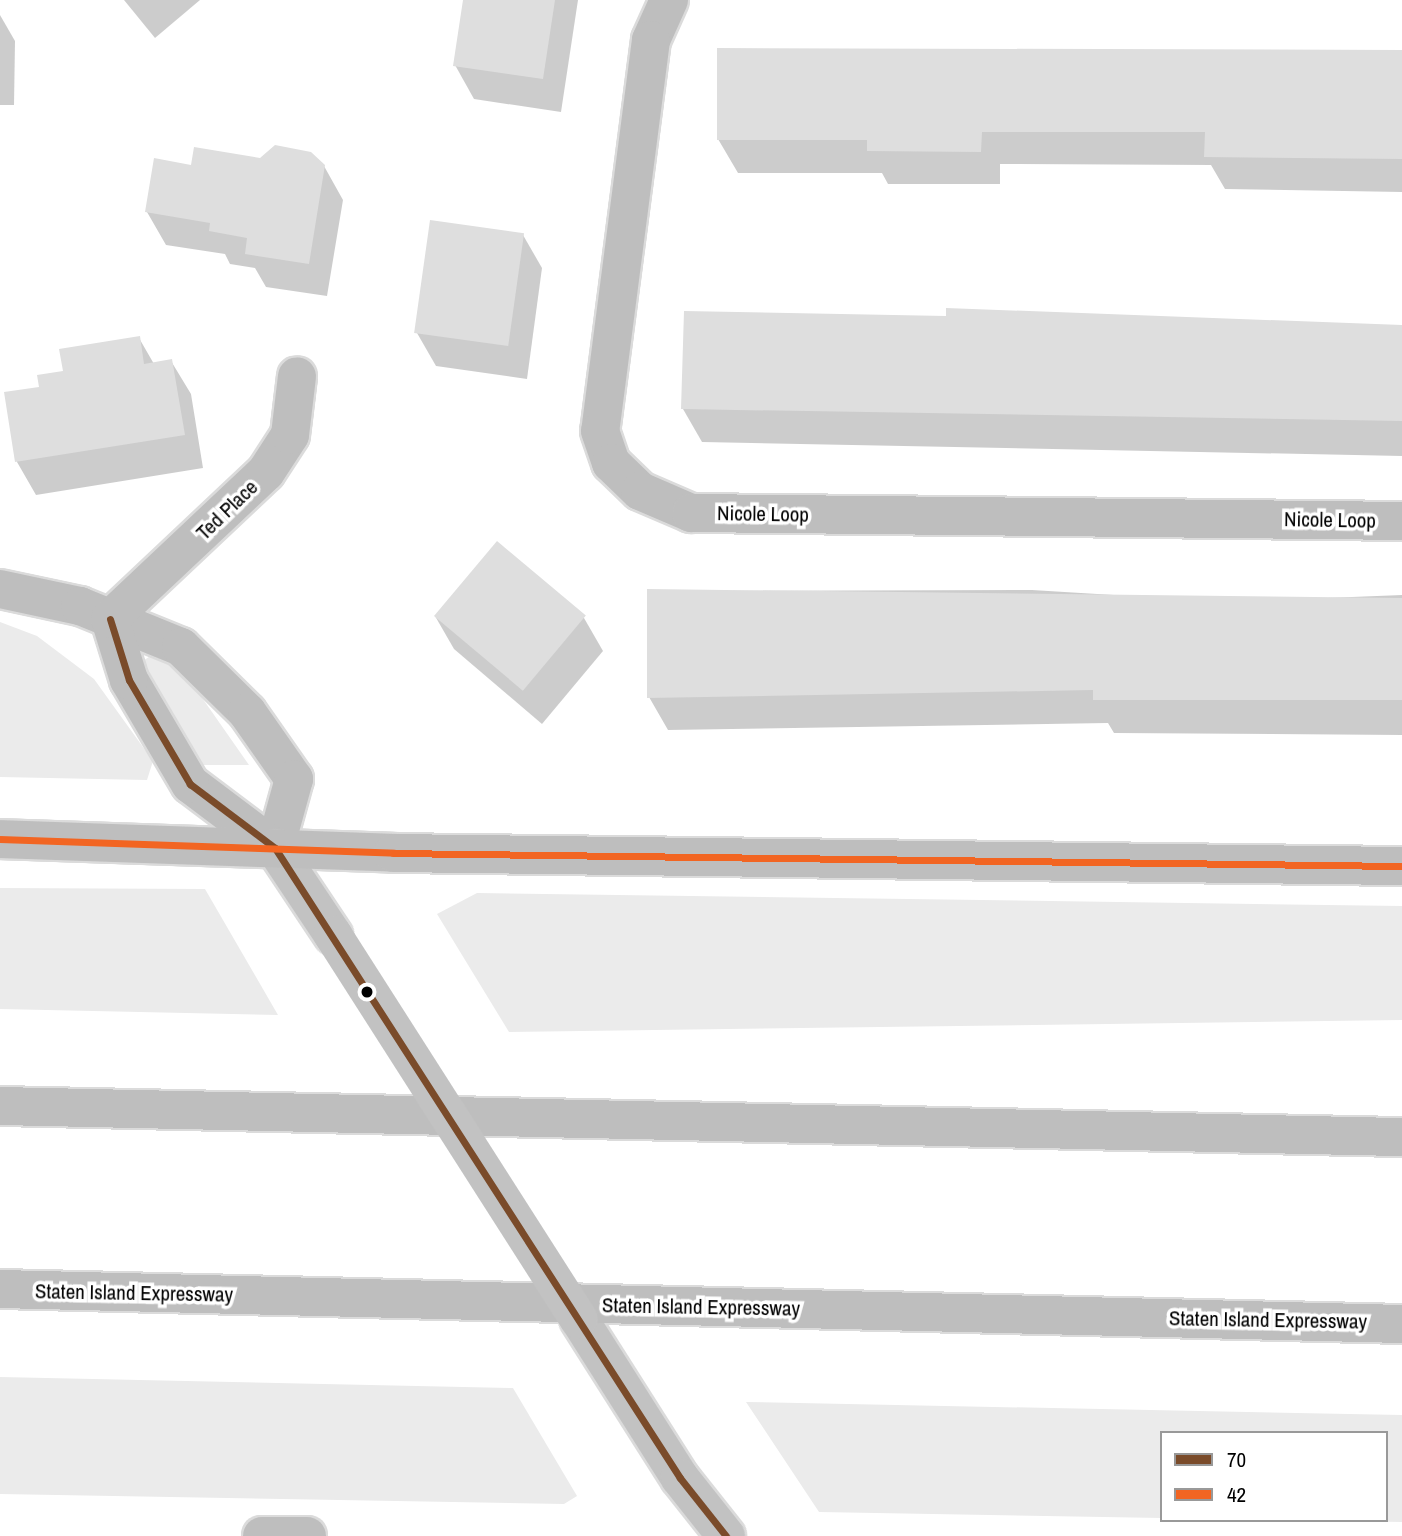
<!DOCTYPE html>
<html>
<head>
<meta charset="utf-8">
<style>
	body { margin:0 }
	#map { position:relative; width:1402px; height:1536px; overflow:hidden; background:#fff; font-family:"Archivo Narrow",sans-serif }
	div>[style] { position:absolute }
	.green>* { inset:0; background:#ebebeb }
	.shadow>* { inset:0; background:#0003 }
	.building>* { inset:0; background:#dedede; transform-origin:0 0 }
	.roads { filter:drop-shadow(2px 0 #dbdbdb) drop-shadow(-2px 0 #dbdbdb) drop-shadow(0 2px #dbdbdb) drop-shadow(0 -2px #dbdbdb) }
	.minor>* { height:38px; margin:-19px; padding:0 19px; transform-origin:19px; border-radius:19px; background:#bebebe }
	.secondary>* { height:38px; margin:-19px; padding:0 19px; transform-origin:19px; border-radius:19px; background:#c2c2c2 }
	.primary>* { height:38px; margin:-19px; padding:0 19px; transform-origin:19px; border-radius:19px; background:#bebebe }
	.motorway>* { height:38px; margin:-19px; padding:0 19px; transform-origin:19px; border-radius:19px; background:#bebebe }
	.secondary-bridge>* { height:38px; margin:-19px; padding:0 19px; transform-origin:19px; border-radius:19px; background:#c2c2c2 }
	.bus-1>* { height:7px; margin:-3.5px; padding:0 3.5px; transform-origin:3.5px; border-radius:3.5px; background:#7a4b2a }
	.bus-2>* { height:7px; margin:-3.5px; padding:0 3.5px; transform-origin:3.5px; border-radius:3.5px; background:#f26522 }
	.dots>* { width:19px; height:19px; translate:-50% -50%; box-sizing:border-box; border:4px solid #fff; border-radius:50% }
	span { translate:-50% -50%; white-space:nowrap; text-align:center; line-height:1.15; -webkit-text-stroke:7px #fff; paint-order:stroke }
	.street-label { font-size:21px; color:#000 }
	.legend { position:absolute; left:1160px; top:1431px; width:228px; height:91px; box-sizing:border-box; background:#fff; border:2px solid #999; margin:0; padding:9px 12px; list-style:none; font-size:21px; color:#000 }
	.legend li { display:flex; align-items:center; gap:14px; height:35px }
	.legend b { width:35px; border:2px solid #999 }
</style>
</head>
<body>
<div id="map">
	<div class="green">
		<i style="clip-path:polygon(0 622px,37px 636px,94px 679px,153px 761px,147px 780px,0 777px)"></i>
		<i style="clip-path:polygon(153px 654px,168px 658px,191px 682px,249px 765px,203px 765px,146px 674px,143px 661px)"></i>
		<i style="clip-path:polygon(0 888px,205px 889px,278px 1015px,0 1009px)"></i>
		<i style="clip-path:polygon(477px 893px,1402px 906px,1402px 1020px,509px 1032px,437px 914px)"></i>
		<i style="clip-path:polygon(0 1377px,513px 1388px,577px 1496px,564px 1504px,0 1494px)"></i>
		<i style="clip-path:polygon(746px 1402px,1402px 1415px,1402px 1522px,1276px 1520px,1386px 1520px,1386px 1433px,1162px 1433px,1162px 1518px,819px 1512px)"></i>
	</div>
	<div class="shadow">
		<i style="clip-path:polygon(124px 0,200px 0,155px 38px)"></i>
		<i style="clip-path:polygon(465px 0,578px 0,561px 112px,474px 99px,455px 65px)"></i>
		<i style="clip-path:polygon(0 15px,15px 41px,14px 105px,0 105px)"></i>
		<i style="clip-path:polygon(1402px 52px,1402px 192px,1225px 189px,1211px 165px,1000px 164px,1000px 184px,888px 184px,882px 173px,738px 173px,718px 139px)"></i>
		<i style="clip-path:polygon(261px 160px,324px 166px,343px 200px,327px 296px,266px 287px,255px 268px,230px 264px,225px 254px,166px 245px,147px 212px,193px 167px)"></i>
		<i style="clip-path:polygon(523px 235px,542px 268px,527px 379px,436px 366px,417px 333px)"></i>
		<i style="clip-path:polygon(1402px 327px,1402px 456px,702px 442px,683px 409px)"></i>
		<i style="clip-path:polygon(139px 338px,154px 364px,171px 361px,191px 394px,203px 468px,36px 495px,17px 462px,6px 394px,41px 389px)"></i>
		<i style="clip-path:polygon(497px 544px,584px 618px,603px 651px,542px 724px,454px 649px,435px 616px)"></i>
		<i style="clip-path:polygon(1032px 590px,1228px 602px,1402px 595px,1402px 735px,1114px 733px,1108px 723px,668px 730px,649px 697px,649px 591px)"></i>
	</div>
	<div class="building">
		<i style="clip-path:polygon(463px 0,555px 0,543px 79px,453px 66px)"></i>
		<i style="clip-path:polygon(717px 48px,1402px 50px,1402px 159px,1204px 157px,1205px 132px,982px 132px,981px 152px,867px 151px,867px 140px,717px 140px)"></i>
		<i style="clip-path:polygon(275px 145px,311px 152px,325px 165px,309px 264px,245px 254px,247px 238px,209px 231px,210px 223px,145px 212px,154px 158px,191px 165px,194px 147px,260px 158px)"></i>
		<i style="left:430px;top:220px;width:95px;height:114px;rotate:8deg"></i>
		<i style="clip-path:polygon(946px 308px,1402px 325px,1402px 421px,681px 409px,684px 311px,946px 316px)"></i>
		<i style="clip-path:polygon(140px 336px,144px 364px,172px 359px,185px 435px,15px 462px,4px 392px,39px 387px,37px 375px,63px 371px,59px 349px)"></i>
		<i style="left:497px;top:541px;width:116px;height:98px;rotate:40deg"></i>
		<i style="clip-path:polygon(647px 589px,1402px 598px,1402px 700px,1093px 700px,1093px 690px,647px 698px)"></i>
	</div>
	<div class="roads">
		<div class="minor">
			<i style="left:669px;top:0;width:44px;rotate:114.2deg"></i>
			<i style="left:651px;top:40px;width:394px;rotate:97.4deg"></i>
			<i style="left:600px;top:431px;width:34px;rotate:71deg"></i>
			<i style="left:611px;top:463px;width:40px;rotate:44deg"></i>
			<i style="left:640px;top:491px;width:56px;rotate:23.3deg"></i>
			<i style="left:691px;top:513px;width:711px;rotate:0.64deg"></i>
			<i style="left:0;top:589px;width:82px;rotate:12deg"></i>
			<i style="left:80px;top:606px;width:109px;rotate:22.1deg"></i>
			<i style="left:181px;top:647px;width:93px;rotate:44.6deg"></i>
			<i style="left:247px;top:712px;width:82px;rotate:55deg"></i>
			<i style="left:294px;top:779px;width:72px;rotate:105.4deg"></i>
			<i style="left:275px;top:848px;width:106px;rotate:-143deg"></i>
			<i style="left:190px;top:784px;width:121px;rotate:-120.4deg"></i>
			<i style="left:129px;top:680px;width:64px;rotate:-107.3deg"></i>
			<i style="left:110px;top:619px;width:214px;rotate:-43.3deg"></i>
			<i style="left:266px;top:472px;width:44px;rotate:-57deg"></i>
			<i style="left:290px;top:435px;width:59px;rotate:-83.2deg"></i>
		</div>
		<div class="secondary">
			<i style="left:275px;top:848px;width:105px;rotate:56.3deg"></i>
			<i style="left:579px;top:1319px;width:188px;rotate:57.6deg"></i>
			<i style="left:680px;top:1478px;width:74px;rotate:51.6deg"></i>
		</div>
		<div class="primary">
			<i style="left:0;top:839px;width:393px;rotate:2deg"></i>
			<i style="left:393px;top:853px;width:1009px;rotate:0.74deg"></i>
			<i style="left:262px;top:1536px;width:45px"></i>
		</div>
		<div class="motorway">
			<i style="left:0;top:1106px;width:1402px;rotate:1.27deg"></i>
			<i style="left:0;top:1289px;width:1402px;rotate:1.43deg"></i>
		</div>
	</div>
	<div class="secondary-bridge">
		<i style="left:333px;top:935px;width:456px;rotate:57.4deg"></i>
	</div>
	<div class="bus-1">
		<i style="left:110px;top:619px;width:64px;rotate:72.7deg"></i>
		<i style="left:129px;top:680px;width:121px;rotate:59.6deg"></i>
		<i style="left:190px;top:784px;width:106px;rotate:37deg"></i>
		<i style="left:275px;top:848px;width:749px;rotate:57.26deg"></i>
		<i style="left:680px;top:1478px;width:74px;rotate:51.6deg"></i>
	</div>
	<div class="bus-2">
		<i style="left:0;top:839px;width:393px;rotate:2deg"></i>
		<i style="left:393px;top:853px;width:1009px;rotate:0.74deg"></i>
	</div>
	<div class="dots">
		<i style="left:367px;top:992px;background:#000"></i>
	</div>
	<div class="street-label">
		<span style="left:227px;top:510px;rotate:-44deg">Ted Place</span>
		<span style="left:763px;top:514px;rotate:1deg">Nicole Loop</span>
		<span style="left:1330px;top:520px;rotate:1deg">Nicole Loop</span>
		<span style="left:134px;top:1293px;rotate:1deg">Staten Island Expressway</span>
		<span style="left:701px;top:1307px;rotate:1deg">Staten Island Expressway</span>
		<span style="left:1268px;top:1320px;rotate:1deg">Staten Island Expressway</span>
	</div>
	<ul class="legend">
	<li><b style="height:9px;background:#7a4b2a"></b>70</li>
	<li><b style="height:9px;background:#f26522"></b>42</li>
	</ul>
</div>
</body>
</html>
